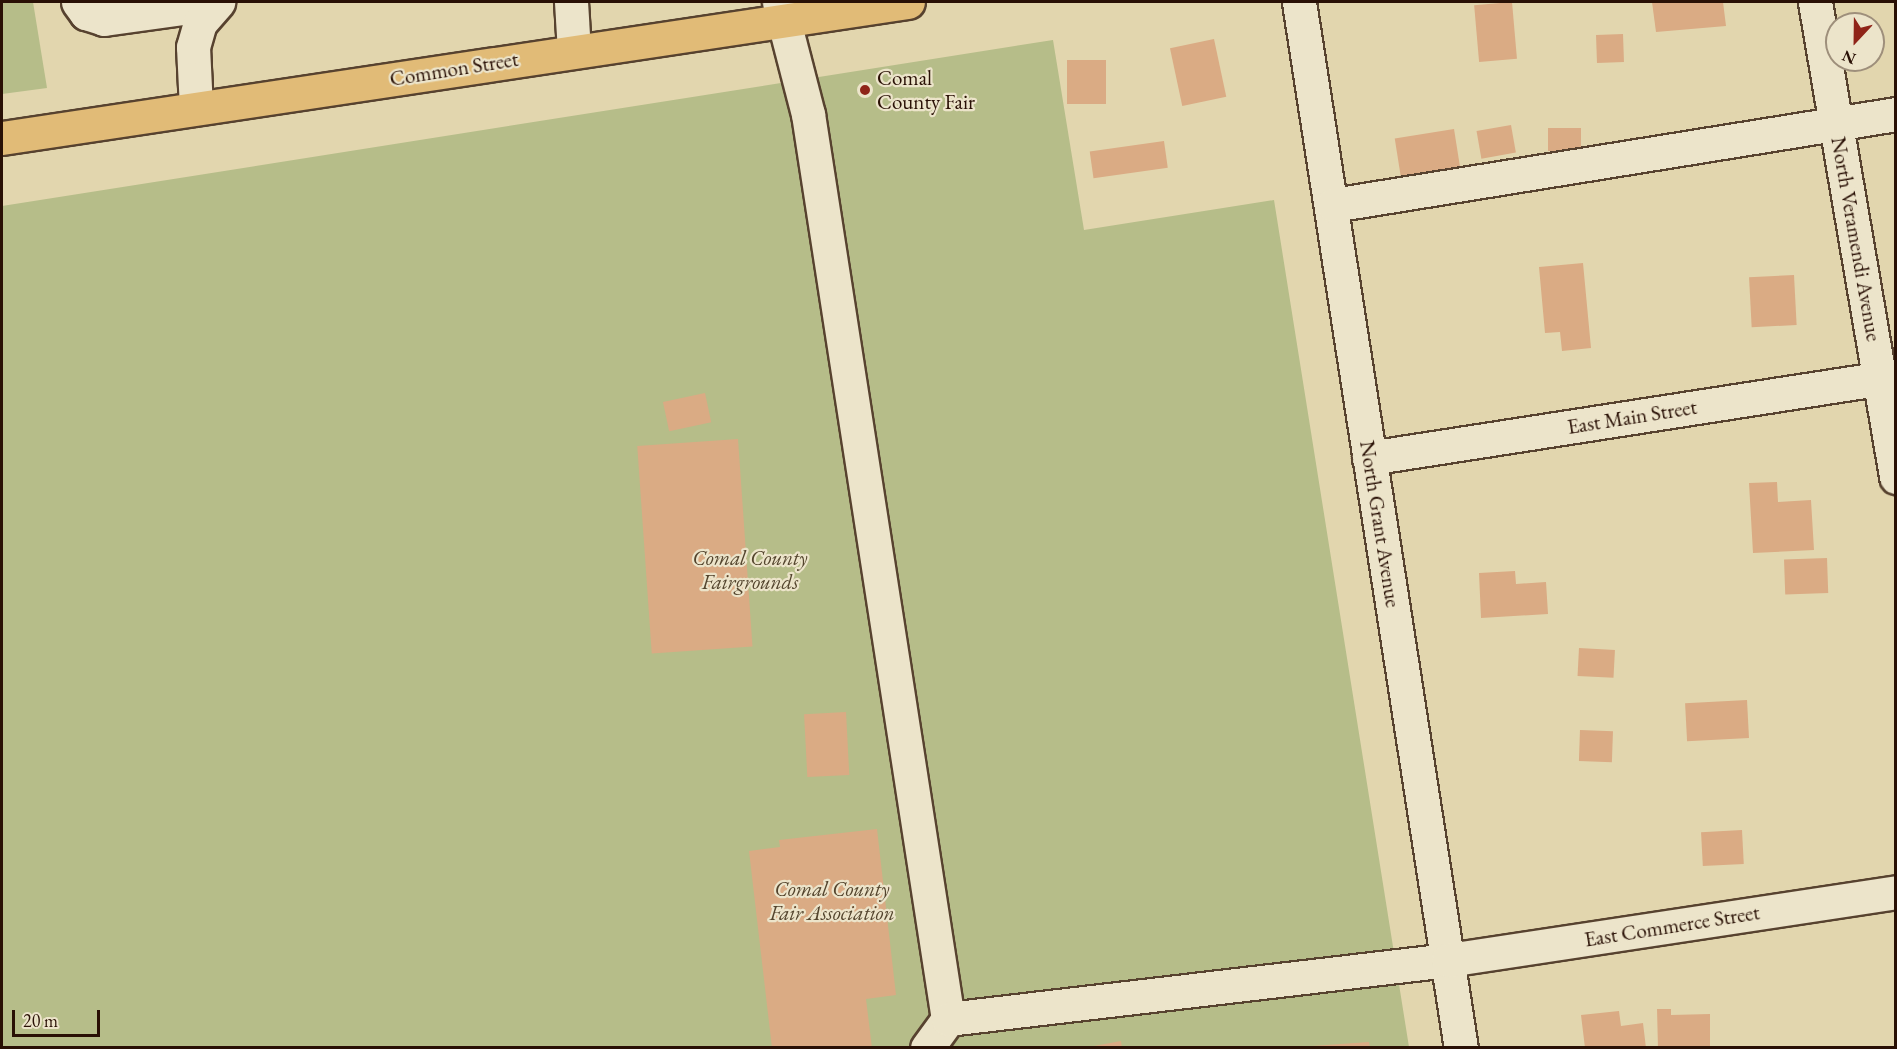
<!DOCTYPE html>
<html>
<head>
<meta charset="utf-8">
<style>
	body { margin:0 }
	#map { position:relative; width:1897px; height:1049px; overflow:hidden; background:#e2d6ae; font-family:"EB Garamond",serif }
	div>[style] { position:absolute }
	.green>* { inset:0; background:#b6bd89 }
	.building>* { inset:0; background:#daab84; transform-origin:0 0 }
	.roads { filter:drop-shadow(2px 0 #57422f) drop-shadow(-2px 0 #57422f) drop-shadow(0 2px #57422f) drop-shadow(0 -2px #57422f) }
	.minor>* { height:33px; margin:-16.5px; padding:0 16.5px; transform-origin:16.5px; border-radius:16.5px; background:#ece4ca }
	.major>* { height:33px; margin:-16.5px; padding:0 16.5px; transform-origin:16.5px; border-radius:16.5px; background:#e1bb77 }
	.dots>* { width:16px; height:16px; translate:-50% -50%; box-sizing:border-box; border:3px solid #ece4ca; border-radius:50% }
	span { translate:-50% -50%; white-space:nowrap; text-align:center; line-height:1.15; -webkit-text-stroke:4.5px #ece4ca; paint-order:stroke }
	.street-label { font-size:21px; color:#291005 }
	.poi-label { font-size:21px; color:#291005 }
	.left { translate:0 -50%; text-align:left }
	.park-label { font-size:21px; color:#53442d; font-style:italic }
	.frame { position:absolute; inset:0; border:3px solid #291005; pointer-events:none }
	.north { position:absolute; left:1825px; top:12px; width:60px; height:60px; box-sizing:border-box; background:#ece4ca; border:2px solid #9e8f7b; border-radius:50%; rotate:202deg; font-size:16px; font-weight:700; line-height:24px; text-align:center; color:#291005 }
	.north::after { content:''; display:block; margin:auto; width:21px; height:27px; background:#8f2418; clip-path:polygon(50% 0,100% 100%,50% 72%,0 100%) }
	.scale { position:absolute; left:12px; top:1010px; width:88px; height:27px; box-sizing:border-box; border:3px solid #291005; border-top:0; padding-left:8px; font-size:18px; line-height:21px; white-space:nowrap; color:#291005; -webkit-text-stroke:4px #ece4ca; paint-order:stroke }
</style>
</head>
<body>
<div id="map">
	<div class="green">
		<i style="clip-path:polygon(2px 2px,33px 2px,47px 88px,2px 94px)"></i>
		<i style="clip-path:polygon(1053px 40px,1084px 230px,1274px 200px,1409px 1047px,2px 1048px,2px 206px)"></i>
	</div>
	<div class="building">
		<i style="left:1512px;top:2px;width:57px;height:38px;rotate:85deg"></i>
		<i style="clip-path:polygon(1652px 2px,1723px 2px,1726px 26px,1656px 32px)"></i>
		<i style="left:1623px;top:34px;width:28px;height:27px;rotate:88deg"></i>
		<i style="left:1214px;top:39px;width:59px;height:45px;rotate:78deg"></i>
		<i style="left:1067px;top:60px;width:39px;height:44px"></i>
		<i style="left:1511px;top:125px;width:28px;height:35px;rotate:80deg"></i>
		<i style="left:1548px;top:128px;width:33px;height:23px"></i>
		<i style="left:1454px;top:129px;width:38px;height:60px;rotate:81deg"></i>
		<i style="left:1164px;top:141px;width:27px;height:75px;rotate:82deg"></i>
		<i style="clip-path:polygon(1583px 263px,1591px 348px,1562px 351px,1560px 332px,1545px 333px,1539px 267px)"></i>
		<i style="left:1794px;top:275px;width:50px;height:45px;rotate:87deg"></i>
		<i style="left:705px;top:393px;width:30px;height:43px;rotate:78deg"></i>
		<i style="left:738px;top:439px;width:208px;height:101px;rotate:86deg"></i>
		<i style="clip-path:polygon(1777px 482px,1778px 502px,1811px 500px,1814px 550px,1753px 553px,1749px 483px)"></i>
		<i style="left:1827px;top:558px;width:35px;height:43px;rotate:88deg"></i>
		<i style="clip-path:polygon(1515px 571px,1516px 584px,1546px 582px,1548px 614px,1481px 618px,1479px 573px)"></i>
		<i style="left:1579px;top:648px;width:36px;height:28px;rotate:3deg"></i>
		<i style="left:1747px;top:700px;width:38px;height:62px;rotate:87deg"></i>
		<i style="left:846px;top:712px;width:63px;height:42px;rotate:87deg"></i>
		<i style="left:1580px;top:730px;width:33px;height:31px;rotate:2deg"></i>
		<i style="clip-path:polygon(877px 829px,896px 995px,866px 999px,872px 1048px,772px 1048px,749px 851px,780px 847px,779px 840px)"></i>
		<i style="left:1742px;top:830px;width:34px;height:41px;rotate:87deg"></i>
		<i style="clip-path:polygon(1657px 1009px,1671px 1009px,1671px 1015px,1710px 1014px,1710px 1048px,1658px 1048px)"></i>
		<i style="clip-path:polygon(1619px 1011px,1621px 1026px,1643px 1023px,1646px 1048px,1585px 1048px,1581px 1015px)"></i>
		<i style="clip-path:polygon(1121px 1041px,1122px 1048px,1094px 1048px,1094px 1046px)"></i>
		<i style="clip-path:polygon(1369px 1042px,1370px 1048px,1312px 1048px,1312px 1046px)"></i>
	</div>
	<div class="roads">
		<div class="minor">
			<i style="left:78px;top:2px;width:14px;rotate:54deg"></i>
			<i style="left:86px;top:13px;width:19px;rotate:18deg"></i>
			<i style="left:104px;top:19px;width:109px;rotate:-7.9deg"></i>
			<i style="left:571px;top:2px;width:49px;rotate:86.5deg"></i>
			<i style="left:779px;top:2px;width:116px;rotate:75.5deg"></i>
			<i style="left:808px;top:114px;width:916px;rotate:81.21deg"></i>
			<i style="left:1299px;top:2px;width:1058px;rotate:81.2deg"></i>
			<i style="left:1815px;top:2px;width:482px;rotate:80.3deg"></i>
			<i style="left:196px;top:108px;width:61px;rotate:-92.8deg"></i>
			<i style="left:193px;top:47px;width:25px;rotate:-74deg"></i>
			<i style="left:200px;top:23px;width:28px;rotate:-49deg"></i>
			<i style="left:1333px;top:205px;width:570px;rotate:-9.18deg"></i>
			<i style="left:1369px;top:458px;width:533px;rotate:-8.84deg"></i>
			<i style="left:927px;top:1048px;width:36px;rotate:-54deg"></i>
			<i style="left:948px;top:1019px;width:503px;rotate:-6.73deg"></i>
			<i style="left:1448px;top:960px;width:453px;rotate:-8.6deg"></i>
		</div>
		<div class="major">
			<i style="left:2px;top:138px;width:916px;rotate:-8.54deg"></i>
		</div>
	</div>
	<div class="dots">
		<i style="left:865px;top:90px;background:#8f2418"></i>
	</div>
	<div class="street-label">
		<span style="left:454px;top:69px;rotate:-9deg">Common Street</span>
		<span style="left:1856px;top:239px;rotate:80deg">North Veramendi Avenue</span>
		<span style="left:1632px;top:417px;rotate:-9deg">East Main Street</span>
		<span style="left:1380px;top:524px;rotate:81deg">North Grant Avenue</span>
		<span style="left:1672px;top:926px;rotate:-9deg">East Commerce Street</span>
	</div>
	<div class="poi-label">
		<span class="left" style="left:877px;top:90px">Comal<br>County Fair</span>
	</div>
	<div class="park-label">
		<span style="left:750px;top:570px">Comal County<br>Fairgrounds</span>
		<span style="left:832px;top:901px">Comal County<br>Fair Association</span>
	</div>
	<div class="frame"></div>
	<div class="north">N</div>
	<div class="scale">20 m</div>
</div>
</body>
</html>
